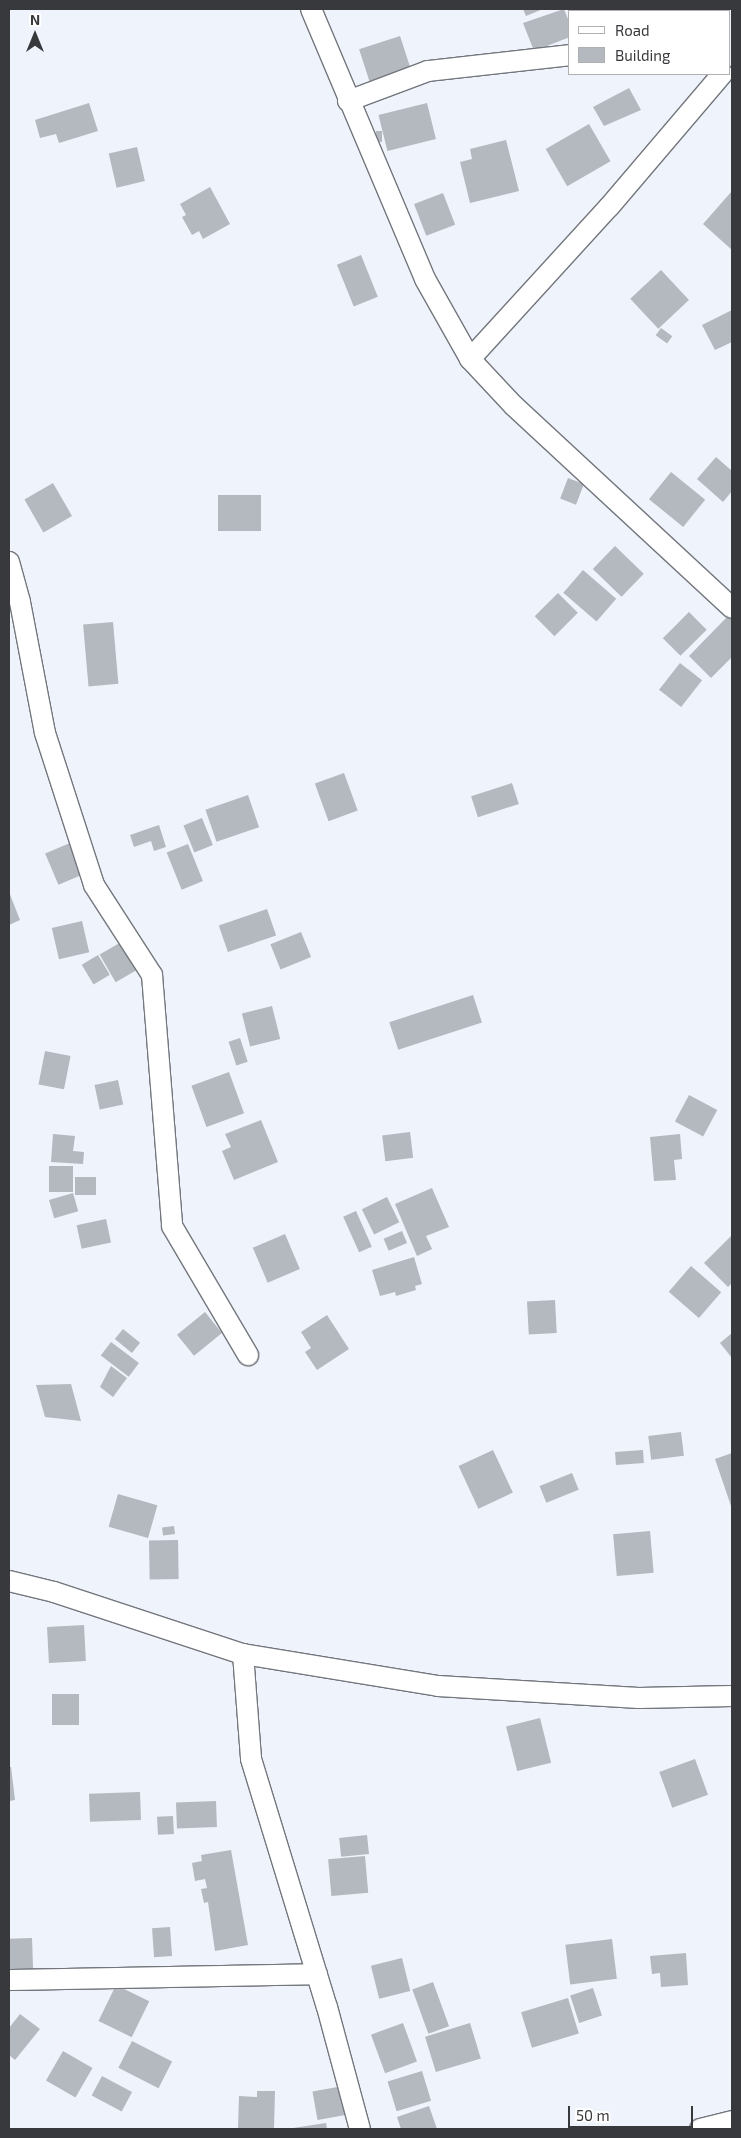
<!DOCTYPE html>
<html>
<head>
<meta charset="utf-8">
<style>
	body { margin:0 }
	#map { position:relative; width:741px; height:2138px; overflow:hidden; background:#eff3fb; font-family:"Exo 2",sans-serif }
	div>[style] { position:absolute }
	.building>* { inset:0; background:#b4b8bf; transform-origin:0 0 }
	.roads { filter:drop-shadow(1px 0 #73777d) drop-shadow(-1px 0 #73777d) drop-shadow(0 1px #73777d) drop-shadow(0 -1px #73777d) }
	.minor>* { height:20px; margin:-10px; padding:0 10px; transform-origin:10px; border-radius:10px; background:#fff }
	span { translate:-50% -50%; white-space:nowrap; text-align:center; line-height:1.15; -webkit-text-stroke:4px #fff; paint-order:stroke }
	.frame { position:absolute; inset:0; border:10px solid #38393c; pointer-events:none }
	.legend { position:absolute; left:568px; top:10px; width:162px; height:65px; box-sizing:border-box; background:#fff; border:1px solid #afb0b1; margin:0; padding:6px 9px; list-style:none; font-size:15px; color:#38393c }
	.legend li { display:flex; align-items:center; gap:10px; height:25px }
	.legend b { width:25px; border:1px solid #afb0b1 }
	.north { position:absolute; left:10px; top:10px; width:50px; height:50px; -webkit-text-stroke:4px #fff; paint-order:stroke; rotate:0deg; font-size:14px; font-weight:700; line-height:20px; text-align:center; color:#38393c }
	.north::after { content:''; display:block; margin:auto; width:18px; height:22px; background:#38393c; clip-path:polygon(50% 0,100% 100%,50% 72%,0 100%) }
	.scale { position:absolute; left:568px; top:2106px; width:125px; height:22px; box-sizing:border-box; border:2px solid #38393c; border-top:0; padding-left:6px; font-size:15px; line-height:18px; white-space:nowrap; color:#38393c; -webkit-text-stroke:4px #fff; paint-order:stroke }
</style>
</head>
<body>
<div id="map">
	<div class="building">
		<i style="clip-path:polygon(523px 9px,543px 9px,526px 16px)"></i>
		<i style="clip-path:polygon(564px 9px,570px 24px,570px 37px,534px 51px,523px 23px)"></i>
		<i style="left:400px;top:36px;width:39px;height:43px;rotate:72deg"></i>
		<i style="clip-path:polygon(629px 88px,641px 110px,604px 126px,593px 107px)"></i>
		<i style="clip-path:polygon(89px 103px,98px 131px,59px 143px,56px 134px,40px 138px,35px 120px)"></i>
		<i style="left:427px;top:103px;width:37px;height:50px;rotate:76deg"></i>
		<i style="left:589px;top:124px;width:43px;height:50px;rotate:60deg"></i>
		<i style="left:376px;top:131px;width:6px;height:11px"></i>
		<i style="clip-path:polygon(506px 140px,519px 191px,470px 203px,460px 162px,472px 159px,470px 149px)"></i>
		<i style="left:137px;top:147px;width:35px;height:29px;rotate:77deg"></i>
		<i style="clip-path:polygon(210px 187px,230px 224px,203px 239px,199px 231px,192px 235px,182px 217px,186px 215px,180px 204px)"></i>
		<i style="clip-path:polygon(732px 191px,732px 250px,703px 224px)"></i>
		<i style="left:443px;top:193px;width:34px;height:31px;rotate:69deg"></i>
		<i style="left:361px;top:255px;width:45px;height:26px;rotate:68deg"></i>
		<i style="left:661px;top:270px;width:41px;height:42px;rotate:47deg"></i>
		<i style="clip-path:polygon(732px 310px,732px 342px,715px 350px,702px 325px)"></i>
		<i style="left:661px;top:328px;width:14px;height:9px;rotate:36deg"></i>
		<i style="clip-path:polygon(716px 457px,732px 471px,732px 491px,723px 502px,697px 479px)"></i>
		<i style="left:671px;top:472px;width:44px;height:35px;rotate:39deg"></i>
		<i style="left:568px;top:478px;width:17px;height:22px;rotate:21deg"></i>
		<i style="left:53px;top:483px;width:38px;height:33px;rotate:60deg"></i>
		<i style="left:218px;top:495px;width:43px;height:36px"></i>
		<i style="left:615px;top:546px;width:40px;height:32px;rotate:44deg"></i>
		<i style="left:583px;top:570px;width:44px;height:30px;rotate:41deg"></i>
		<i style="left:558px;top:593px;width:28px;height:33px;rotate:45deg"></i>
		<i style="left:689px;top:612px;width:25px;height:37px;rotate:45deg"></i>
		<i style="clip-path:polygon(728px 616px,732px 619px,732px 657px,711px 678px,689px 656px)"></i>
		<i style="left:113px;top:622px;width:62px;height:30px;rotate:85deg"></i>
		<i style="left:680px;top:663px;width:28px;height:34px;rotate:38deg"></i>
		<i style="left:344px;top:773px;width:40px;height:31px;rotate:70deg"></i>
		<i style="left:512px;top:783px;width:22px;height:43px;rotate:72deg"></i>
		<i style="left:248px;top:795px;width:34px;height:45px;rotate:71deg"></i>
		<i style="left:202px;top:818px;width:29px;height:20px;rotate:68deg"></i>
		<i style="clip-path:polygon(159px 825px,166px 847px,154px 851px,151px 841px,134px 847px,130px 835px)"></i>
		<i style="left:70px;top:843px;width:34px;height:27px;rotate:67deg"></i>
		<i style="left:188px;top:844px;width:40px;height:23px;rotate:68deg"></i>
		<i style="clip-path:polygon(9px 892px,20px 920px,9px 925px)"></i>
		<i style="left:267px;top:909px;width:28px;height:51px;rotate:71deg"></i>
		<i style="left:82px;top:921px;width:32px;height:31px;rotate:77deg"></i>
		<i style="left:301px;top:932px;width:27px;height:33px;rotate:68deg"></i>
		<i style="left:123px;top:941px;width:32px;height:27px;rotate:60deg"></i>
		<i style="left:98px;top:955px;width:23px;height:19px;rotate:59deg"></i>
		<i style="left:473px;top:995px;width:29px;height:88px;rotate:72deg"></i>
		<i style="left:272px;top:1006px;width:34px;height:31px;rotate:76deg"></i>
		<i style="left:240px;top:1038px;width:25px;height:12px;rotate:72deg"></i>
		<i style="left:45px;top:1051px;width:26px;height:34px;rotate:11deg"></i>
		<i style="left:229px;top:1072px;width:44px;height:40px;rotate:70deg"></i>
		<i style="left:118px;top:1080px;width:25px;height:24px;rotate:78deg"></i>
		<i style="left:689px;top:1095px;width:32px;height:30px;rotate:28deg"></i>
		<i style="clip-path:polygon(261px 1120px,278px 1162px,234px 1180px,222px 1151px,231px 1147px,225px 1134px)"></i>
		<i style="left:410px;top:1132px;width:26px;height:28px;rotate:83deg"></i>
		<i style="clip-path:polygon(53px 1134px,75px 1136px,73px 1151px,84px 1152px,83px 1164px,51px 1162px)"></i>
		<i style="clip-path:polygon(680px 1134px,682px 1159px,674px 1160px,676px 1180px,654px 1181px,650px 1137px)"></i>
		<i style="left:49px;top:1166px;width:24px;height:26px"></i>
		<i style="left:96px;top:1177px;width:18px;height:21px;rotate:90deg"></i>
		<i style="clip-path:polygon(432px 1188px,449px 1227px,426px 1236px,432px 1249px,417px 1256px,395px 1204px)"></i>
		<i style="left:73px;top:1193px;width:19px;height:25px;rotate:74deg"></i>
		<i style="left:387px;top:1197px;width:28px;height:28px;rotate:64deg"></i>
		<i style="left:356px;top:1211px;width:39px;height:14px;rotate:66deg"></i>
		<i style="left:106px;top:1219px;width:24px;height:30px;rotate:78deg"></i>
		<i style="left:402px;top:1231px;width:13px;height:20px;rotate:67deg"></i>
		<i style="left:285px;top:1234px;width:38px;height:35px;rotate:67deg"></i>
		<i style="clip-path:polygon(732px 1235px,732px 1283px,728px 1287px,704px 1263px)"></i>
		<i style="clip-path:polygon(414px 1257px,422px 1284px,415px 1286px,416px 1290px,396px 1296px,395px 1292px,380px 1296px,372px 1270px)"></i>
		<i style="left:691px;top:1266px;width:40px;height:34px;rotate:41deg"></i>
		<i style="left:555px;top:1300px;width:33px;height:28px;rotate:87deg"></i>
		<i style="left:205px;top:1312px;width:27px;height:36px;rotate:51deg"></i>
		<i style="clip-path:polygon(327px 1315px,349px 1349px,317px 1370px,305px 1352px,311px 1348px,301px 1332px)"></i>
		<i style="left:123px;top:1329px;width:22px;height:13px;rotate:39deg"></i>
		<i style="clip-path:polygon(732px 1333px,732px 1358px,720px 1343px)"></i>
		<i style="left:111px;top:1342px;width:35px;height:17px;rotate:37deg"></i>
		<i style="clip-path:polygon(111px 1366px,127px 1378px,113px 1397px,100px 1387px)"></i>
		<i style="clip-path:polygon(71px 1384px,81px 1421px,45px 1417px,36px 1385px)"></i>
		<i style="left:681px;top:1432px;width:24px;height:33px;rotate:83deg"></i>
		<i style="left:493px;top:1450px;width:47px;height:38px;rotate:65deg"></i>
		<i style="left:643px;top:1450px;width:13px;height:28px;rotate:86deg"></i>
		<i style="clip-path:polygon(732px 1453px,732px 1505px,731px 1506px,715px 1459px)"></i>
		<i style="left:572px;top:1473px;width:18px;height:35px;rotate:68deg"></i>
		<i style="left:118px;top:1494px;width:41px;height:34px;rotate:16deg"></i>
		<i style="left:174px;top:1526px;width:8px;height:12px;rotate:83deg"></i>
		<i style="left:650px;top:1531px;width:42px;height:37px;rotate:85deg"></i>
		<i style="left:178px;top:1540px;width:39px;height:29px;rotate:89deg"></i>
		<i style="left:84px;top:1625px;width:36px;height:37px;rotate:87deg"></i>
		<i style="left:52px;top:1694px;width:27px;height:31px"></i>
		<i style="left:540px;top:1718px;width:46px;height:35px;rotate:76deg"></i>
		<i style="left:695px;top:1759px;width:38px;height:38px;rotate:70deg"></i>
		<i style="clip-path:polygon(9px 1767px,11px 1767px,15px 1800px,9px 1801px)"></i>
		<i style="left:140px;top:1792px;width:28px;height:51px;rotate:88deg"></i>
		<i style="left:216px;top:1801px;width:26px;height:40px;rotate:88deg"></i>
		<i style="left:173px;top:1816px;width:18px;height:16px;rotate:87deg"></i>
		<i style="left:367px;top:1835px;width:19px;height:28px;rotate:84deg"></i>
		<i style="clip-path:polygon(231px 1850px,248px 1945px,215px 1951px,208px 1902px,204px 1903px,201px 1889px,207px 1888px,205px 1879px,195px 1881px,192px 1863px,202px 1861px,201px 1855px)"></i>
		<i style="left:365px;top:1856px;width:37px;height:37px;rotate:85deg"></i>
		<i style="left:170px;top:1927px;width:29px;height:18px;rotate:86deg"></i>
		<i style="left:32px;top:1938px;width:33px;height:23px;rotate:88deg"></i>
		<i style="left:612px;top:1939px;width:40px;height:47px;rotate:83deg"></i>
		<i style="clip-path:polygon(686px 1953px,688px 1985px,661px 1987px,660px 1973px,652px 1974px,650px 1956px)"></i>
		<i style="left:402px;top:1958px;width:34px;height:32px;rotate:76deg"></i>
		<i style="left:433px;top:1982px;width:47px;height:22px;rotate:70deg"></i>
		<i style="left:116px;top:1985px;width:37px;height:40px;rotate:26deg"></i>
		<i style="left:593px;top:1988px;width:29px;height:24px;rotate:72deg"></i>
		<i style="left:568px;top:1998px;width:37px;height:49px;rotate:73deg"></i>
		<i style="clip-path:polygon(20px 2014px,40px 2029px,15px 2060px,9px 2055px,9px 2028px)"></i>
		<i style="left:403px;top:2023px;width:41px;height:34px;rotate:70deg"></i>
		<i style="left:470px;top:2023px;width:37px;height:47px;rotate:73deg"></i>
		<i style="left:132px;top:2041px;width:45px;height:30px;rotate:27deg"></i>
		<i style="left:63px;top:2051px;width:34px;height:34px;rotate:30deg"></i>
		<i style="left:422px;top:2071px;width:31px;height:36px;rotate:73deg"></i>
		<i style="left:102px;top:2076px;width:34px;height:22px;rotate:28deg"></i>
		<i style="left:343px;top:2086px;width:29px;height:31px;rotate:80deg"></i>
		<i style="clip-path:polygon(257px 2091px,275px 2091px,274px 2129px,238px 2128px,239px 2096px,257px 2097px)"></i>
		<i style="clip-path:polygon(429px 2106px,437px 2129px,401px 2129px,397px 2117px)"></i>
		<i style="clip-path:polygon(326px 2123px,327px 2129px,294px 2129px,293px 2128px)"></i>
	</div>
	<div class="roads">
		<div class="minor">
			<i style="left:311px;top:9px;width:293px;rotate:67.1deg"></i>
			<i style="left:425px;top:279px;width:92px;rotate:60.6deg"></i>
			<i style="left:470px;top:359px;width:64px;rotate:46.9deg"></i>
			<i style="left:514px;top:406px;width:297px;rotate:42.8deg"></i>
			<i style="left:695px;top:11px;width:4px;rotate:-27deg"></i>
			<i style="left:348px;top:101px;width:85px;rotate:-20.6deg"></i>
			<i style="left:428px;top:71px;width:143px;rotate:-6.4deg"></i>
			<i style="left:470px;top:359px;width:206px;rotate:-47.6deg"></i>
			<i style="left:609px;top:207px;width:175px;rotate:-49.6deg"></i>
			<i style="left:9px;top:562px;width:41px;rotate:74.6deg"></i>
			<i style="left:20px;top:602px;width:133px;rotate:79.2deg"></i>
			<i style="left:45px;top:733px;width:160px;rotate:72.1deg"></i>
			<i style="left:94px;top:885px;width:107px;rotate:57.2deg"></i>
			<i style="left:152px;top:975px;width:252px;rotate:85.4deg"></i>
			<i style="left:172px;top:1226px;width:150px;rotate:59.5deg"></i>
			<i style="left:9px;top:1581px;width:46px;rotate:13.7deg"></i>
			<i style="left:54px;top:1592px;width:199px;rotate:18.2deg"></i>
			<i style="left:243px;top:1654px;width:198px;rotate:9.3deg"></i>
			<i style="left:438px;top:1686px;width:201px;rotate:3.4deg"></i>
			<i style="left:639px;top:1698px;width:93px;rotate:-1.2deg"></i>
			<i style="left:243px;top:1654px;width:105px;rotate:85.6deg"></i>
			<i style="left:251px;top:1759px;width:259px;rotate:73deg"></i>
			<i style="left:327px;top:2007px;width:126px;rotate:74.9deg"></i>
			<i style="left:9px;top:1980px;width:308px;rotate:-1.1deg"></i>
			<i style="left:700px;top:2129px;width:33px;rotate:-14deg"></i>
		</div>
	</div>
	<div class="frame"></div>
	<ul class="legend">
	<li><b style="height:6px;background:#fff"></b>Road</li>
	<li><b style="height:14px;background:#b4b8bf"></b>Building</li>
	</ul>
	<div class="north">N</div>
	<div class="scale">50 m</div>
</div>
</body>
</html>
